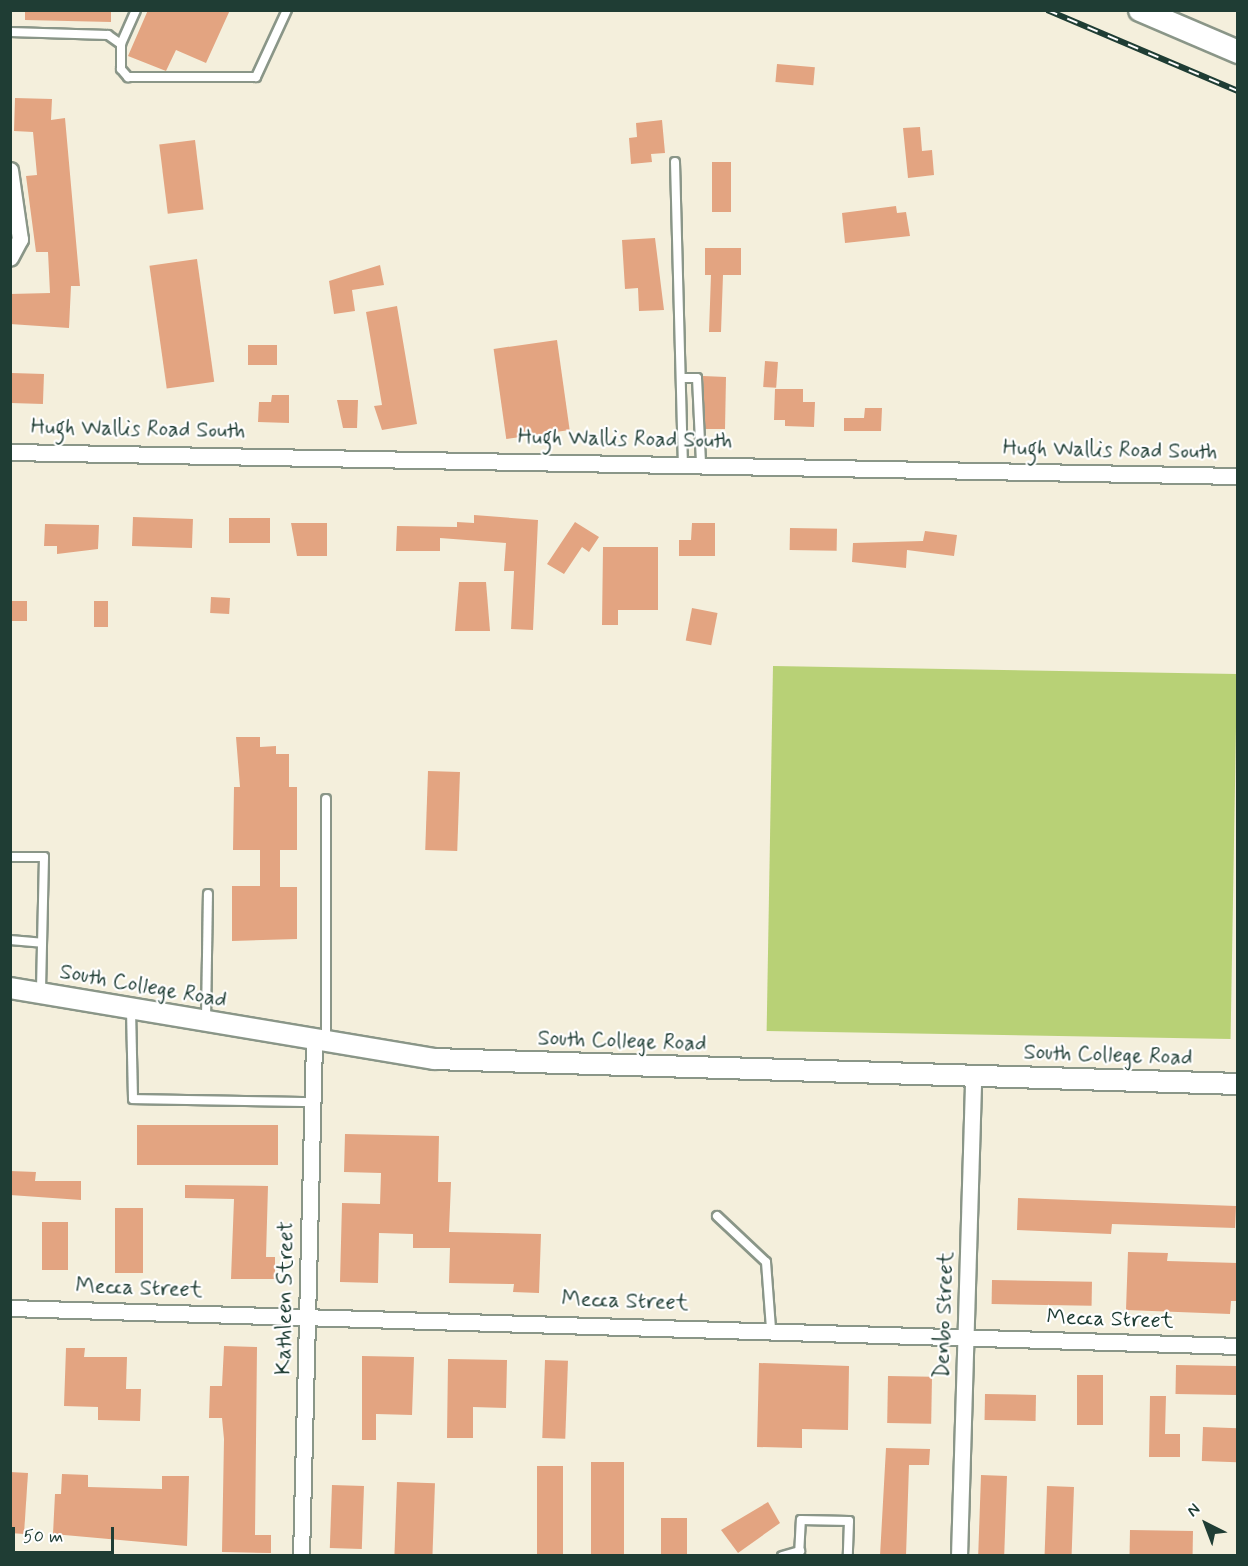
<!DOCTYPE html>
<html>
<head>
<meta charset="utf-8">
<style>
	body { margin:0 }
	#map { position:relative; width:1248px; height:1566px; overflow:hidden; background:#f4efdc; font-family:Mynerve,sans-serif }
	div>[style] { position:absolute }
	.green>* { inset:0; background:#b8d176; transform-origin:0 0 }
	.building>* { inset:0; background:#e3a481; transform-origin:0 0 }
	.roads { filter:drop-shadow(2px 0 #8a9688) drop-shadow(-2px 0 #8a9688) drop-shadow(0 2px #8a9688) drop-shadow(0 -2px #8a9688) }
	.service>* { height:8px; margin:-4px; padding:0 4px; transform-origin:4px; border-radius:4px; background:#fff }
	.minor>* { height:15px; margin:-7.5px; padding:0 7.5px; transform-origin:7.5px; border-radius:7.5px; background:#fff }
	.tertiary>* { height:20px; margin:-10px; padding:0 10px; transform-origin:10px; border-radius:10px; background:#fff }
	.secondary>* { height:22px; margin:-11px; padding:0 11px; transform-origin:11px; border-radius:11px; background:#fff }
	.rail>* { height:6px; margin-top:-3px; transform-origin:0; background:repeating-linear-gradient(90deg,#fff 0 11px,#1f3d34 0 22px); box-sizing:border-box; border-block:2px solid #1f3d34 }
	span { translate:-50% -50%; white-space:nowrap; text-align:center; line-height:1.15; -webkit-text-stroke:4.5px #fff; paint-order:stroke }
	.street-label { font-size:22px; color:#1f3d34 }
	.frame { position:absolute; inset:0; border:12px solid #1f3d34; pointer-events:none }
	.north { position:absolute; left:1176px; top:1494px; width:60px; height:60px; -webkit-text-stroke:4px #fff; paint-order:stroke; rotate:318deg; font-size:16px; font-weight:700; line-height:24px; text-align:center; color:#1f3d34 }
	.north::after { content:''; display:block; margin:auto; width:21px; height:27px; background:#1f3d34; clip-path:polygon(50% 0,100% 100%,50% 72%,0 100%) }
	.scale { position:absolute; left:12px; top:1527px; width:102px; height:27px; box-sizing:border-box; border:3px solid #1f3d34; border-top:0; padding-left:8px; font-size:18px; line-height:21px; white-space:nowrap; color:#1f3d34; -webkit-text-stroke:4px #fff; paint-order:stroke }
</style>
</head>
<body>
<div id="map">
	<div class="green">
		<i style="left:773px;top:666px;width:464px;height:365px;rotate:1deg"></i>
	</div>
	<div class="building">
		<i style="clip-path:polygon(25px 10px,111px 10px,111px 22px,25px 20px)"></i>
		<i style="clip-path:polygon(148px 10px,230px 10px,206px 63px,176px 50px,166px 71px,128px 56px)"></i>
		<i style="left:777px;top:64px;width:38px;height:18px;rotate:5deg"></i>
		<i style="clip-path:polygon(15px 98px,52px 99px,51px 120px,65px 118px,80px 286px,71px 286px,69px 328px,10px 324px,10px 294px,50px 293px,48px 252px,36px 252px,26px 176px,37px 175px,33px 132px,14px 131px)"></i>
		<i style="clip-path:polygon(662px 120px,665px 153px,651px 154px,652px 162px,631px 164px,629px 138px,637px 137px,636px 123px)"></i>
		<i style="clip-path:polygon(920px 127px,922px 151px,932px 150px,934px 175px,908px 178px,903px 128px)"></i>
		<i style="left:195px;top:140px;width:70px;height:36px;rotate:83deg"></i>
		<i style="left:712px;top:162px;width:19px;height:50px"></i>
		<i style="clip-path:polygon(896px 206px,897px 213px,906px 212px,910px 236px,845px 243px,842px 213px)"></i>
		<i style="clip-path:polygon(655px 238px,664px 310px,639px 311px,638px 288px,625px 289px,622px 240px)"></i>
		<i style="clip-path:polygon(705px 248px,741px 248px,741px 275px,723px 275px,721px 332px,709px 332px,711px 275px,705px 275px)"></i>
		<i style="left:197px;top:259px;width:124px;height:48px;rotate:82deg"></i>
		<i style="clip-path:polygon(380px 265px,384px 285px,352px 290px,355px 311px,334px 314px,329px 281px)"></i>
		<i style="clip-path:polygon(397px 306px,417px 424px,382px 430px,374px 406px,382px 405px,366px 312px)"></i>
		<i style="left:557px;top:340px;width:91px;height:64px;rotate:82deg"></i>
		<i style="left:277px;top:345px;width:20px;height:29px;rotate:90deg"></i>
		<i style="left:765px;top:361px;width:13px;height:26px;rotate:4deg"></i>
		<i style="left:12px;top:373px;width:32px;height:30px;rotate:2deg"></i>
		<i style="clip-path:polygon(703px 376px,726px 377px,725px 429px,705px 429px)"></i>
		<i style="clip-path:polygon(775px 389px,803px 389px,803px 402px,815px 402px,814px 427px,785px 426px,785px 420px,774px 420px)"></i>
		<i style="clip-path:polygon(272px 395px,289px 395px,289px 423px,258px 422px,259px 402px,271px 402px)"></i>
		<i style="clip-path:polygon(337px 400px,358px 400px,357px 428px,343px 428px)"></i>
		<i style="clip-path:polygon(865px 408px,882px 408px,881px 431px,844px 431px,844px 418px,864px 418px)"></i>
		<i style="clip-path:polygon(474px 515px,538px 520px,533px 630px,511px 629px,514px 571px,504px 571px,506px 543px,440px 538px,440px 551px,396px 551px,397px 526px,457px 527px,457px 522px,474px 523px)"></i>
		<i style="left:133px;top:517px;width:60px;height:29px;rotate:2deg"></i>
		<i style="left:229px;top:518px;width:41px;height:25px"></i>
		<i style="clip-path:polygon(575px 522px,599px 537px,589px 552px,582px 547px,564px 574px,547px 564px)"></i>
		<i style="clip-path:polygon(291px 523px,327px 523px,327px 556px,297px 556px)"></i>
		<i style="clip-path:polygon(692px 523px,715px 523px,715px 556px,679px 556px,679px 540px,691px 540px)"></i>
		<i style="clip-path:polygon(45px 524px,99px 525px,98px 549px,57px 554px,57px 546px,44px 546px)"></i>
		<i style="left:790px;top:528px;width:47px;height:22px;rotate:1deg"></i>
		<i style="clip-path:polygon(925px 531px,957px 535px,954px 556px,907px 550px,906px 568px,852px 562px,853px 543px,923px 541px)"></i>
		<i style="clip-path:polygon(603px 547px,658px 547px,658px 610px,618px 610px,618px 625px,602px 625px)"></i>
		<i style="clip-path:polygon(459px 582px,486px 582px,490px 631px,455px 631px)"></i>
		<i style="left:211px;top:597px;width:19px;height:16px;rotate:3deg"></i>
		<i style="left:10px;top:601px;width:17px;height:20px"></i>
		<i style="left:94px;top:601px;width:14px;height:26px"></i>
		<i style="left:692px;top:608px;width:26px;height:33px;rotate:11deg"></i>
		<i style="clip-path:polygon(236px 737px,260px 737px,260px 747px,276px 746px,276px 754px,289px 754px,289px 787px,297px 787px,297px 850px,280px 850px,280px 887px,297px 887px,297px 939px,232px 941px,232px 886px,260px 886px,260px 850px,233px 850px,234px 787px,240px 787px)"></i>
		<i style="left:428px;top:771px;width:32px;height:79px;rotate:2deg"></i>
		<i style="left:137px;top:1125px;width:141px;height:40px"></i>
		<i style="clip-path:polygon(345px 1134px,439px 1136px,438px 1182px,451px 1182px,449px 1232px,541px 1234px,539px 1293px,513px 1292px,514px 1284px,449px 1283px,450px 1248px,413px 1248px,413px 1234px,379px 1233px,378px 1283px,340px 1282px,342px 1203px,380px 1204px,381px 1173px,344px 1172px)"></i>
		<i style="clip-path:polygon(10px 1171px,36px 1172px,35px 1181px,81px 1181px,81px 1200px,10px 1195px)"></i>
		<i style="clip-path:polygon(185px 1185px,268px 1186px,266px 1257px,275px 1257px,275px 1279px,231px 1279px,234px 1199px,185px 1198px)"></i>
		<i style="clip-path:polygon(1018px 1198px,1236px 1206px,1235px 1228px,1112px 1224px,1111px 1234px,1017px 1230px)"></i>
		<i style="left:115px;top:1208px;width:28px;height:65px"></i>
		<i style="left:42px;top:1222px;width:26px;height:48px"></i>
		<i style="clip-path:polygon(1128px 1252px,1168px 1253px,1167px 1261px,1238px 1263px,1238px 1301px,1231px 1301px,1230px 1314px,1126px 1310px)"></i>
		<i style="left:992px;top:1280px;width:100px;height:24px;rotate:1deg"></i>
		<i style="clip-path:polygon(224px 1346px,257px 1347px,255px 1535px,271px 1535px,271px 1553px,222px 1552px,224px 1439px,222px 1418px,209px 1418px,210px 1386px,222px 1386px)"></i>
		<i style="clip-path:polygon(66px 1348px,85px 1348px,84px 1357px,127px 1357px,126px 1389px,141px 1389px,140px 1421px,98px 1420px,98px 1407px,64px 1406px)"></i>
		<i style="clip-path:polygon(362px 1356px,414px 1357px,412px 1415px,376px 1414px,376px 1440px,362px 1440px)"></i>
		<i style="clip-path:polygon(448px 1359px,507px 1360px,506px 1408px,473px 1407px,473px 1438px,447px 1438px)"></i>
		<i style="left:545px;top:1360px;width:23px;height:78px;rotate:2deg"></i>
		<i style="clip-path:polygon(759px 1363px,849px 1366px,848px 1430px,802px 1429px,802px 1448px,757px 1447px)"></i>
		<i style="left:1176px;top:1365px;width:61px;height:29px;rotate:1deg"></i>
		<i style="left:1077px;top:1375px;width:26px;height:50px"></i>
		<i style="left:888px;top:1376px;width:44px;height:47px;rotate:1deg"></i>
		<i style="left:985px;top:1394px;width:51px;height:26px;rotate:1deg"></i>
		<i style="clip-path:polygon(1150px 1396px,1166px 1396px,1165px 1434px,1180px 1434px,1180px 1457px,1149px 1457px)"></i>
		<i style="left:1203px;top:1427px;width:35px;height:34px;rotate:2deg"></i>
		<i style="clip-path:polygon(886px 1448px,930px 1449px,929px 1465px,909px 1465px,906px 1556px,880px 1556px)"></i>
		<i style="left:591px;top:1462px;width:33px;height:94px"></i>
		<i style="left:537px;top:1466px;width:26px;height:88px"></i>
		<i style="clip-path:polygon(10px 1472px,28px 1473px,24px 1534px,10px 1533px)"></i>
		<i style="clip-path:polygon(62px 1474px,88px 1475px,88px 1487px,162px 1489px,162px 1476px,189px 1476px,187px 1546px,53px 1534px,55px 1494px,61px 1494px)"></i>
		<i style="left:981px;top:1475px;width:26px;height:81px;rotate:2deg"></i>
		<i style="left:397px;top:1482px;width:38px;height:74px;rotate:2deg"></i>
		<i style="left:332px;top:1485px;width:32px;height:63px;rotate:2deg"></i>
		<i style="left:1047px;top:1486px;width:27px;height:70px;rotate:2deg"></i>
		<i style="clip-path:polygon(768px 1502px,780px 1523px,738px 1553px,721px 1530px)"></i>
		<i style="left:661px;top:1518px;width:26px;height:38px"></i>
		<i style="left:1130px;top:1530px;width:63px;height:26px;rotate:1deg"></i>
	</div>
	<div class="roads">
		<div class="service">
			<i style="left:136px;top:10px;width:37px;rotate:114deg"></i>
			<i style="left:121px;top:44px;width:25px;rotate:90deg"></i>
			<i style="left:121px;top:69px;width:11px;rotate:49deg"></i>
			<i style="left:128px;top:77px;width:128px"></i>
			<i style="left:256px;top:77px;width:74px;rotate:-65.2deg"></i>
			<i style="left:10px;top:32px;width:98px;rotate:1.8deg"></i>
			<i style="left:108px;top:35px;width:16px;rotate:35deg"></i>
			<i style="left:675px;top:162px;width:302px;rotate:88.5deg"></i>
			<i style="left:683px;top:378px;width:14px"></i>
			<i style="left:697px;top:378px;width:86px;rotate:87.3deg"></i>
			<i style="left:326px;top:799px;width:241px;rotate:90deg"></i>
			<i style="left:10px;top:857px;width:34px"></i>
			<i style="left:44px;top:857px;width:135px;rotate:91.3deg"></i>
			<i style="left:10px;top:940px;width:32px;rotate:5deg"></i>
			<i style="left:131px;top:1010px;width:89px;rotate:88.7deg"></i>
			<i style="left:133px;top:1099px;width:180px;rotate:1deg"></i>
			<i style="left:206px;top:1019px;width:125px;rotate:-89.1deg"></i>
			<i style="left:717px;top:1216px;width:67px;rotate:43.2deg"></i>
			<i style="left:766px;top:1262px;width:66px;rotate:85.7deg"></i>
			<i style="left:782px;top:1556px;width:19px;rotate:-16deg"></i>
			<i style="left:799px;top:1556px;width:36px;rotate:-87deg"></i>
			<i style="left:801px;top:1520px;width:48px;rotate:1.2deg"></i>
			<i style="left:849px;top:1521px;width:35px;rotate:92deg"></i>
		</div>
		<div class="minor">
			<i style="left:10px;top:170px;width:70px;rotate:81.8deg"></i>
			<i style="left:20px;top:239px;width:21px;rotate:118deg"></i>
			<i style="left:10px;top:452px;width:1228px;rotate:1.12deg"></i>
			<i style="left:10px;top:1308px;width:1229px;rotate:1.77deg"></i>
			<i style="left:301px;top:1556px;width:514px;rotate:-88.55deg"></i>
			<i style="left:959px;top:1556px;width:480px;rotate:-88.3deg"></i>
		</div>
		<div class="tertiary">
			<i style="left:10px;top:988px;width:430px;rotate:9.5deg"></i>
			<i style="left:434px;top:1059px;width:804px;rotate:1.78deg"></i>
		</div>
		<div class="secondary">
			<i style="left:1140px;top:10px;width:107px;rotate:23.2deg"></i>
		</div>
	</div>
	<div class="rail">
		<i style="left:1047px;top:10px;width:207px;rotate:23deg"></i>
	</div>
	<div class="street-label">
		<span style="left:138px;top:430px;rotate:1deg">Hugh Wallis Road South</span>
		<span style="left:625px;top:440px;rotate:1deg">Hugh Wallis Road South</span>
		<span style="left:1110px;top:451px;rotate:1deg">Hugh Wallis Road South</span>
		<span style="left:143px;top:987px;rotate:10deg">South College Road</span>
		<span style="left:622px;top:1042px;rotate:2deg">South College Road</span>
		<span style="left:1108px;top:1056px;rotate:2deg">South College Road</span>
		<span style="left:139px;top:1289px;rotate:2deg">Mecca Street</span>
		<span style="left:286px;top:1298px;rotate:-89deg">Kathleen Street</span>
		<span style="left:625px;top:1302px;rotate:2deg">Mecca Street</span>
		<span style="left:945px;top:1315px;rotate:-88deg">Denbo Street</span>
		<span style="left:1110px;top:1320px;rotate:2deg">Mecca Street</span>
	</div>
	<div class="frame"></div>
	<div class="north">N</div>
	<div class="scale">50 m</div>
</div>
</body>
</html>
